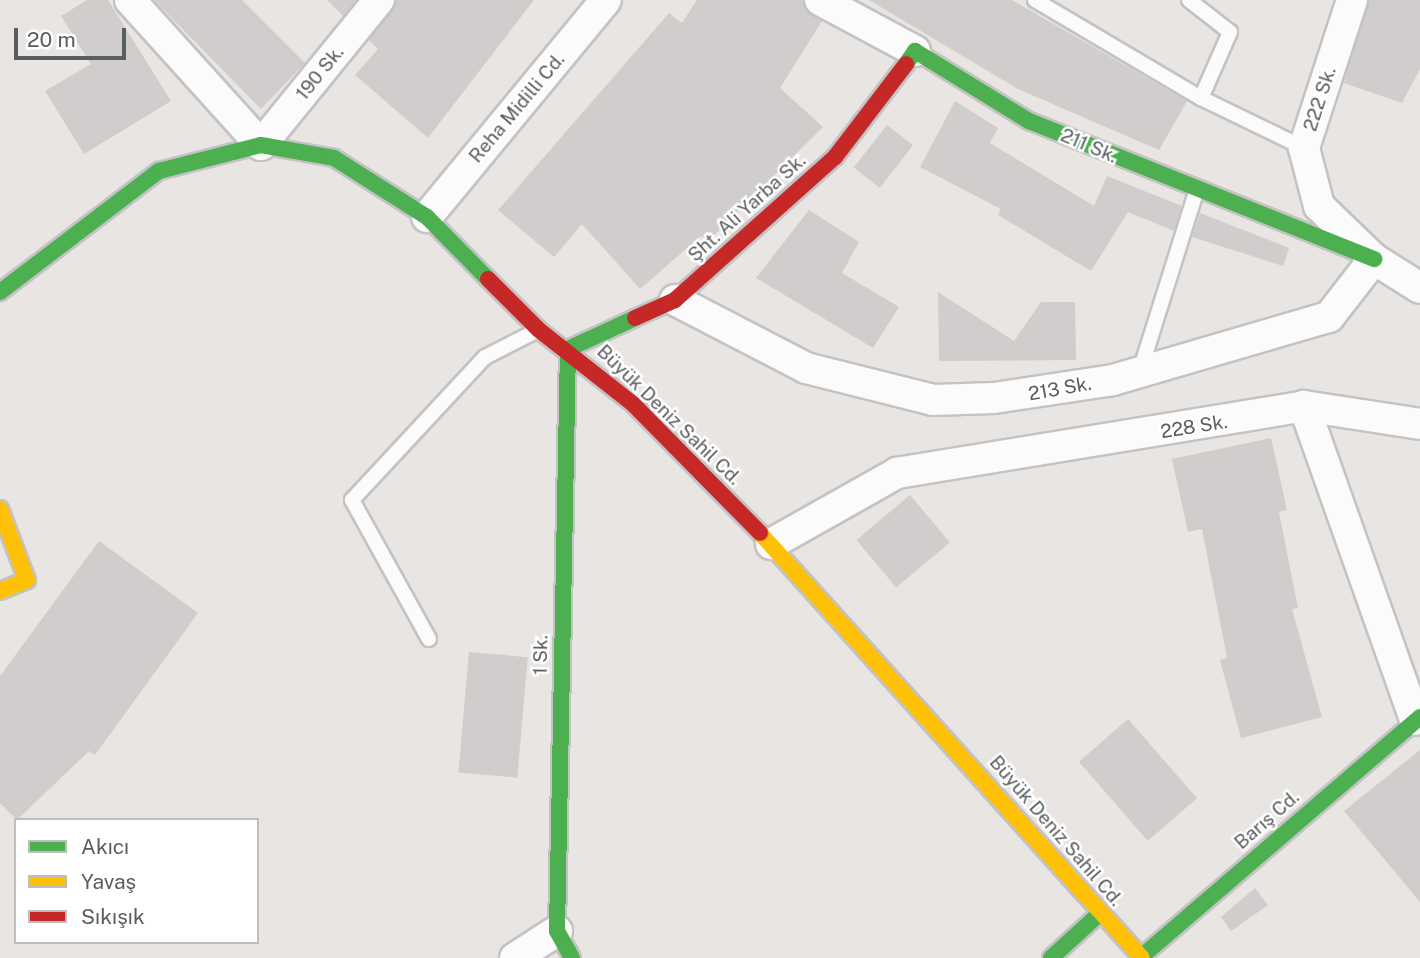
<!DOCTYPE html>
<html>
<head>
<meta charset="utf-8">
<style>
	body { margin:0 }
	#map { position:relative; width:1420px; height:958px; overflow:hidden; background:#e8e5e2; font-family:"Public Sans",sans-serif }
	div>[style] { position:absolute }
	.building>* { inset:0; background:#d0cdcc; transform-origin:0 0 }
	.roads { filter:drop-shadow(2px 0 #c3c3c3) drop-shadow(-2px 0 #c3c3c3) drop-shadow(0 2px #c3c3c3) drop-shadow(0 -2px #c3c3c3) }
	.lane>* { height:14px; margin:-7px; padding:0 7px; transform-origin:7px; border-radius:7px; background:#fcfbfb }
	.street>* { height:30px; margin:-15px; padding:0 15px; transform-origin:15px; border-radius:15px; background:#fcfbfb }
	.fast>* { height:16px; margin:-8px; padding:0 8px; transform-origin:8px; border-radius:8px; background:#4caf50 }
	.slow>* { height:16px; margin:-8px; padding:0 8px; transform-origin:8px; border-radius:8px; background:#ffc107 }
	.jam>* { height:16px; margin:-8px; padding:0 8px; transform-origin:8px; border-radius:8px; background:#c62828 }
	span { translate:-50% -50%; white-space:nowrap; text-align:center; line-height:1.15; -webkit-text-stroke:5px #fff; paint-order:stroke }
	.street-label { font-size:19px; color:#585d60 }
	.legend { position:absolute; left:14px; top:818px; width:245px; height:126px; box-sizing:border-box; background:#fff; border:2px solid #bcbebf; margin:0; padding:9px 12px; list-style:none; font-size:21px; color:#585d60 }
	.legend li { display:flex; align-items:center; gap:14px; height:35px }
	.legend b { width:35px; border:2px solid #bcbebf }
	.scale { position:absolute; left:14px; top:28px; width:112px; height:32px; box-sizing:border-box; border:4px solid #585d60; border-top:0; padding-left:9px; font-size:21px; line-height:24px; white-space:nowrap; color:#585d60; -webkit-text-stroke:5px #fff; paint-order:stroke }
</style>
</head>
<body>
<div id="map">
	<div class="building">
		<i style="clip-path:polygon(87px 0,108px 0,171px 101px,84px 154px,45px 91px,91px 64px,61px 16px)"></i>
		<i style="clip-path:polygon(154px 0,242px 0,305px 63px,261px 109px)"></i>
		<i style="clip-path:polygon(327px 0,356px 0,343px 16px)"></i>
		<i style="clip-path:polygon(396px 0,534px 0,428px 138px,355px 75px,378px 49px,369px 40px)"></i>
		<i style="clip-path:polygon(697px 0,803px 0,822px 21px,780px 88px,823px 127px,707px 242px,701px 236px,640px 289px,582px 224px,554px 257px,498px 210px,669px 13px,682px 23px)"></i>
		<i style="clip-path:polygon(869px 0,1012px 0,1187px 101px,1159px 150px,1018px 89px)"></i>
		<i style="clip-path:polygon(1369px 0,1420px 0,1420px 69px,1402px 103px,1344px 83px)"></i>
		<i style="clip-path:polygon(955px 101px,998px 128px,990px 143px,1094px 206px,1107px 176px,1182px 206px,1174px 231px,1128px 212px,1091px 271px,998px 215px,1001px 209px,920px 167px)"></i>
		<i style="left:887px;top:125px;width:33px;height:54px;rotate:38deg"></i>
		<i style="clip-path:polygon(809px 210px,859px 242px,842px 273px,899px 307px,873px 348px,756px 278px)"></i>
		<i style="clip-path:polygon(1200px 213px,1289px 248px,1283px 266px,1192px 237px)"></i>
		<i style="clip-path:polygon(938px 292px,1014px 341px,1041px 302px,1075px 302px,1076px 360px,939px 361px)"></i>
		<i style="clip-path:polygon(1271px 438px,1287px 510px,1279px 512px,1298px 608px,1292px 609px,1322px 717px,1241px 738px,1220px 660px,1227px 658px,1202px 529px,1188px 532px,1172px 459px)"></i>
		<i style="left:910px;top:495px;width:62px;height:70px;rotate:50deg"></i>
		<i style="clip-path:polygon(99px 541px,198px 613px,95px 755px,89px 751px,17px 820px,0 803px,0 676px)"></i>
		<i style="left:469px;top:652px;width:59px;height:121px;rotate:5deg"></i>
		<i style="left:1128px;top:719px;width:105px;height:65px;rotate:49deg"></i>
		<i style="clip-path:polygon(1420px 750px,1420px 902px,1344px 811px)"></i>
		<i style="clip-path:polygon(1255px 888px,1268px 905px,1231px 931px,1221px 917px)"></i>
	</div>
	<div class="roads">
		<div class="lane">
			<i style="left:1035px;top:0;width:193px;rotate:30.6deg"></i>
			<i style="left:1201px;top:98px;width:114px;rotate:25.9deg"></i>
			<i style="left:1189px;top:0;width:52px;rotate:38deg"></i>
			<i style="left:1230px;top:32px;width:72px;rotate:113.7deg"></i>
			<i style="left:1140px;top:371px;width:188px;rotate:-72.6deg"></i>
			<i style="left:429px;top:639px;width:159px;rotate:-119deg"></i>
			<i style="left:352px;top:500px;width:195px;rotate:-47.1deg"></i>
			<i style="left:485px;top:357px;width:57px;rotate:-27deg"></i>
		</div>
		<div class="street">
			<i style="left:130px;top:0;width:195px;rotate:47.9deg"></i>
			<i style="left:261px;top:145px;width:187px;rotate:-50.9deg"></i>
			<i style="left:820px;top:0;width:108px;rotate:28.2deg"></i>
			<i style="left:1352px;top:0;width:156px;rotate:108deg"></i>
			<i style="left:1304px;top:148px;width:60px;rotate:75.5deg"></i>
			<i style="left:1319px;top:206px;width:76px;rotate:43.9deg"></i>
			<i style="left:1374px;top:259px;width:54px;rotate:32.2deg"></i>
			<i style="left:427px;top:217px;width:281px;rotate:-50.5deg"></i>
			<i style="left:675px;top:300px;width:148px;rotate:27.4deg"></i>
			<i style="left:806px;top:368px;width:131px;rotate:14.1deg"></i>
			<i style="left:933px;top:400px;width:61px;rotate:-1.9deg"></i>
			<i style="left:994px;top:398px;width:120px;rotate:-8.6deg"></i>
			<i style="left:1113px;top:380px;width:225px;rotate:-16.3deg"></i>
			<i style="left:1329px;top:317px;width:73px;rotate:-52.2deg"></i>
			<i style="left:1304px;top:406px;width:117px;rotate:8.8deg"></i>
			<i style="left:771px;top:544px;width:145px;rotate:-29.4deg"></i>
			<i style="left:897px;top:473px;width:412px;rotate:-9.3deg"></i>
			<i style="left:1304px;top:406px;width:333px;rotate:70.5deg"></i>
			<i style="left:515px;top:958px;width:50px;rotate:-32.7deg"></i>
		</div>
		<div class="fast">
			<i style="left:906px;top:64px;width:16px;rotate:-55deg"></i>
			<i style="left:915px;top:51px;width:134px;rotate:31.6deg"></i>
			<i style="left:1029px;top:121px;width:372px;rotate:21.8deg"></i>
			<i style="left:0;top:292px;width:200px;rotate:-37.3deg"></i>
			<i style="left:159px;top:171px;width:105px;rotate:-14.3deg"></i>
			<i style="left:261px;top:145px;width:74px;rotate:10.1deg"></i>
			<i style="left:334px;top:158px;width:110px;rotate:32.4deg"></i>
			<i style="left:427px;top:217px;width:87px;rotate:45.5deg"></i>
			<i style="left:1141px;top:957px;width:368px;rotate:-40.7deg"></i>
			<i style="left:572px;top:958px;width:31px;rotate:-119deg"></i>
			<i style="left:557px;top:931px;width:582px;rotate:-88.92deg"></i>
			<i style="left:568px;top:349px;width:74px;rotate:-24.8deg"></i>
			<i style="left:1051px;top:958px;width:65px;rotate:-42.5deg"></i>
		</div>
		<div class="slow">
			<i style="left:0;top:509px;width:76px;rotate:69.2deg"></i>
			<i style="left:27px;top:580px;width:29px;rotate:158deg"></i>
			<i style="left:760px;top:533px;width:571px;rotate:48.05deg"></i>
		</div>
		<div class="jam">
			<i style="left:488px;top:279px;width:72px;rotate:45deg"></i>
			<i style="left:539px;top:330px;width:120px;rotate:38.2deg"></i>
			<i style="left:633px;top:404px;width:181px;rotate:45.4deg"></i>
			<i style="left:635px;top:318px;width:44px;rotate:-24.2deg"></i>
			<i style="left:675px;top:300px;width:215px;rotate:-41.8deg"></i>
			<i style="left:835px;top:157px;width:117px;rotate:-52.6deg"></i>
		</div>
	</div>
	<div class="street-label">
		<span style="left:320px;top:73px;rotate:-51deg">190 Sk.</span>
		<span style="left:1320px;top:99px;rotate:-72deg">222 Sk.</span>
		<span style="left:517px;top:108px;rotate:-50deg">Reha Midilli Cd.</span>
		<span style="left:1089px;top:146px;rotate:23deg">211 Sk.</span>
		<span style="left:747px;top:208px;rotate:-42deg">Şht. Ali Yarba Sk.</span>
		<span style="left:1060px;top:389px;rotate:-10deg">213 Sk.</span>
		<span style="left:669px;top:415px;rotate:44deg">Büyük Deniz Sahil Cd.</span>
		<span style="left:1194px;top:427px;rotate:-9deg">228 Sk.</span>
		<span style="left:541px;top:655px;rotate:-89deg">1 Sk.</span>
		<span style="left:1267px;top:820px;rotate:-41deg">Barış Cd.</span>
		<span style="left:1056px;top:831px;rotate:49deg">Büyük Deniz Sahil Cd.</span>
	</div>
	<ul class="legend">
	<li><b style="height:9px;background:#4caf50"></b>Akıcı</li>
	<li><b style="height:9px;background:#ffc107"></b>Yavaş</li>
	<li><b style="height:9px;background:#c62828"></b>Sıkışık</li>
	</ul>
	<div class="scale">20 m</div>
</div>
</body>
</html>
